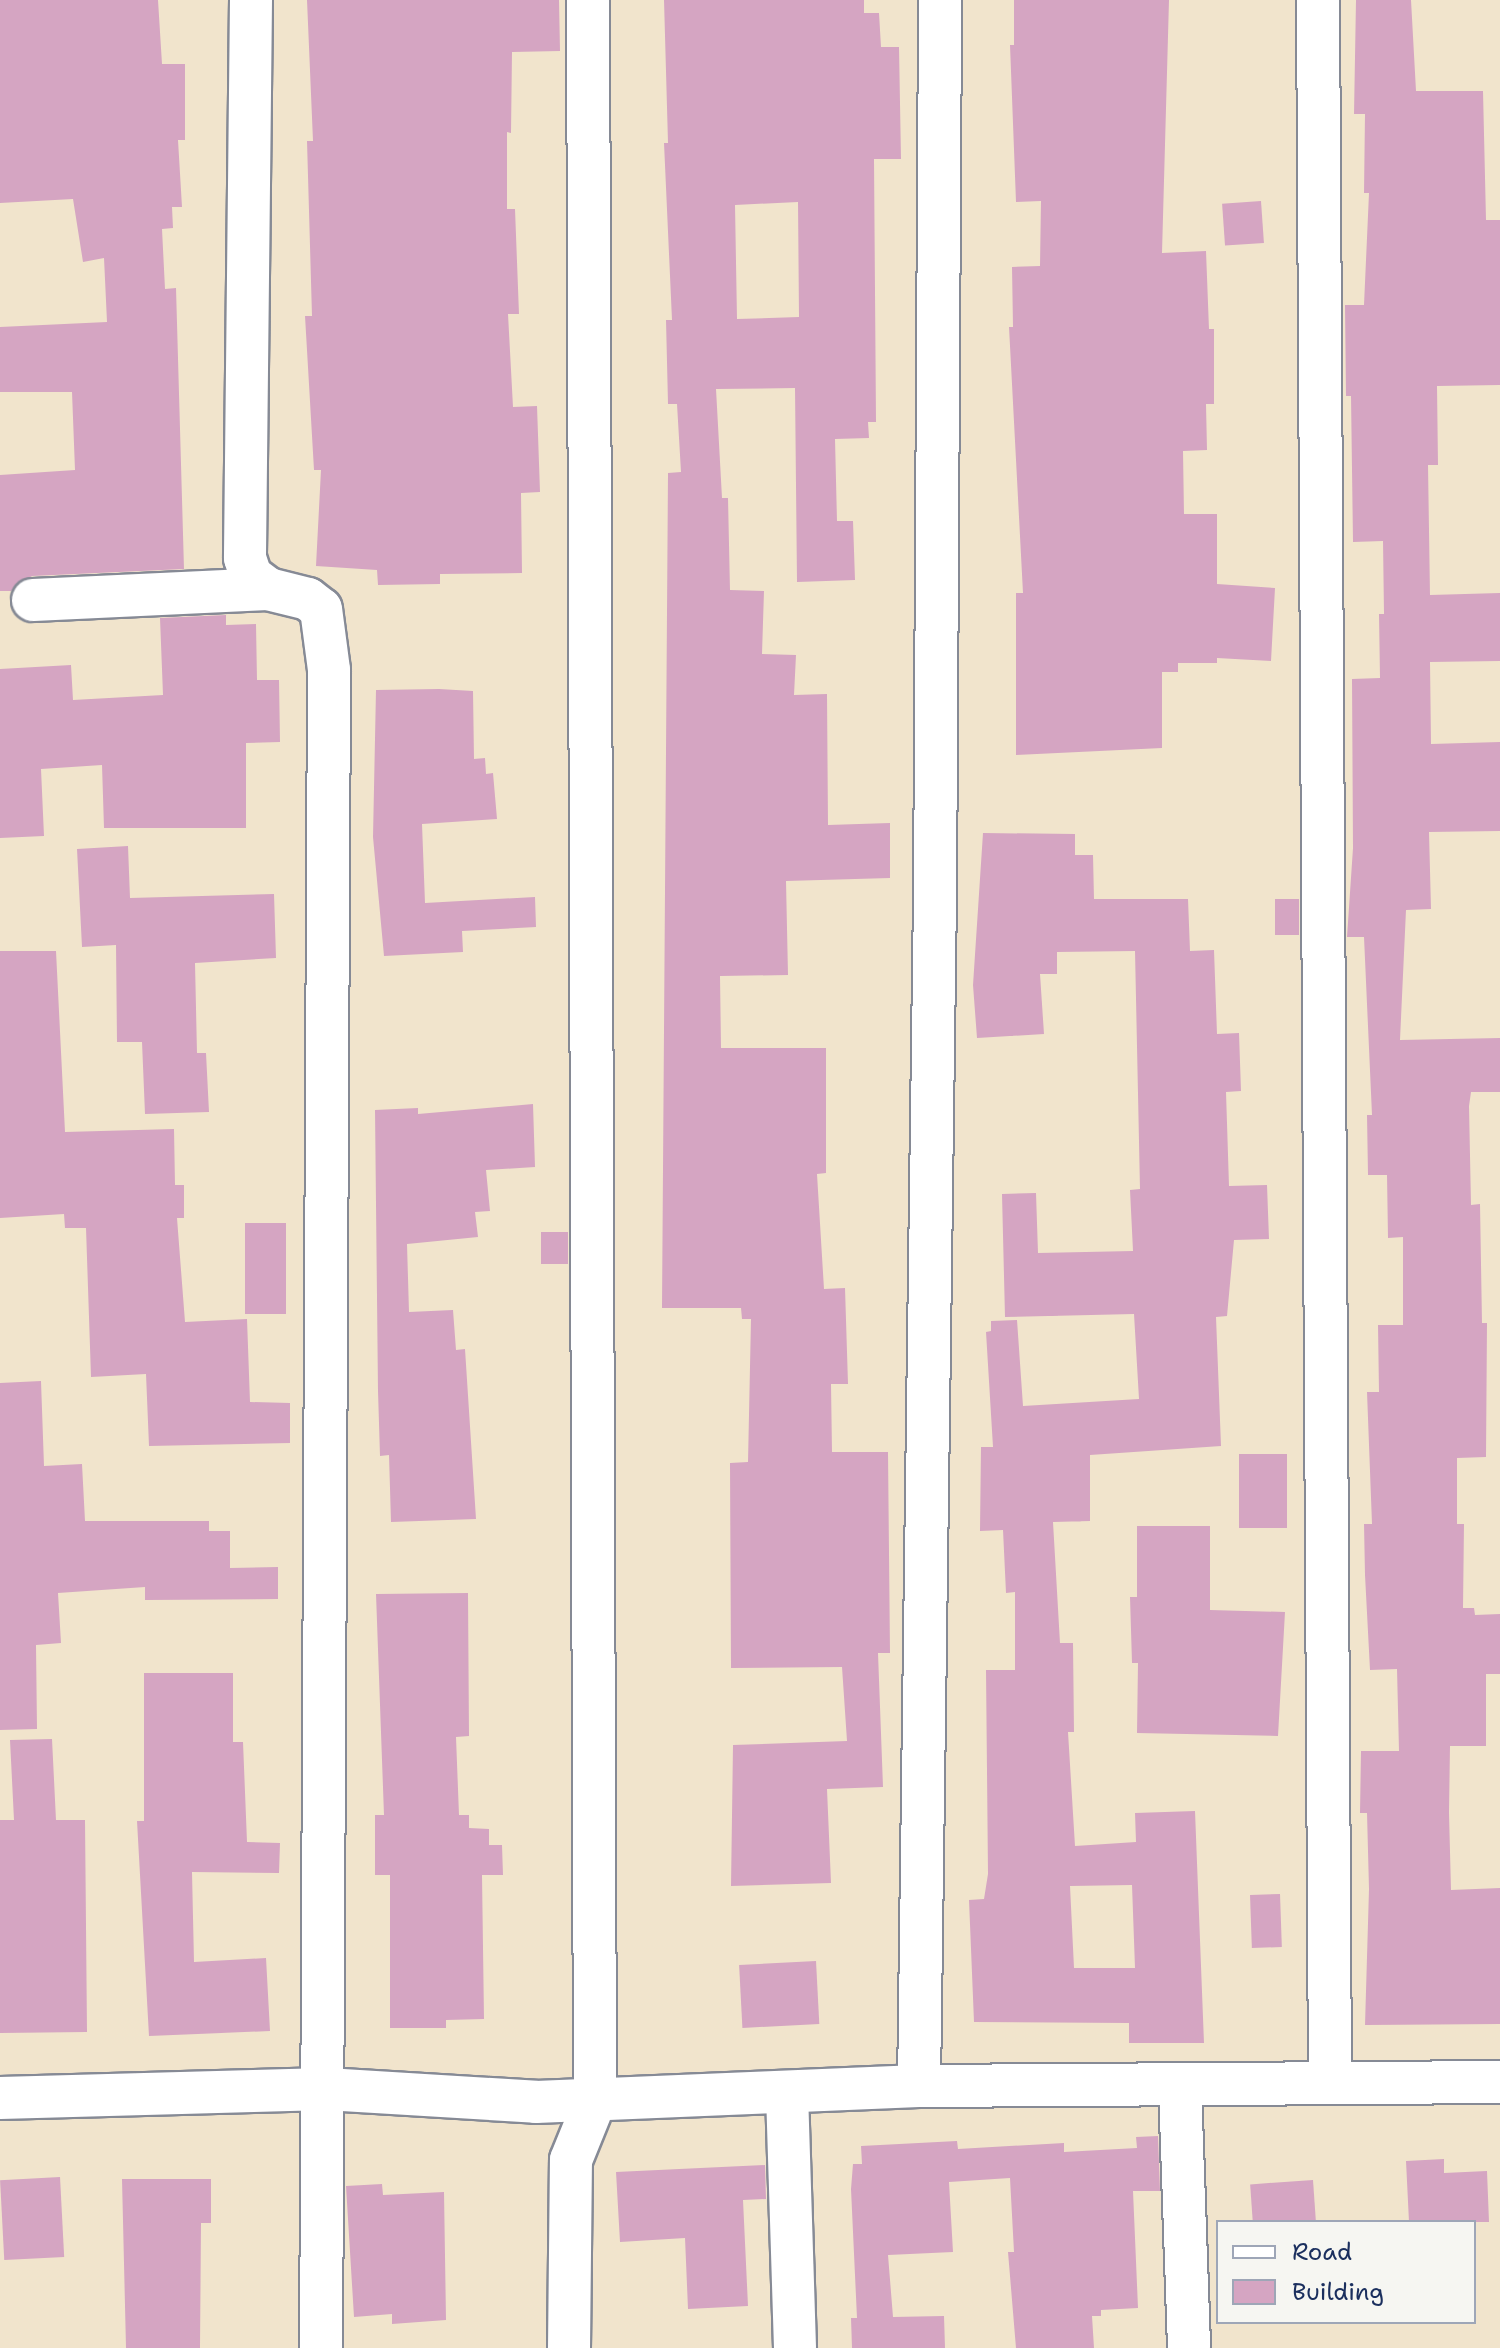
<!DOCTYPE html>
<html>
<head>
<meta charset="utf-8">
<style>
	body { margin:0 }
	#map { position:relative; width:1500px; height:2348px; overflow:hidden; background:#f1e4cc; font-family:"Shantell Sans",sans-serif }
	div>[style] { position:absolute }
	.building>* { inset:0; background:#d5a5c2; transform-origin:0 0 }
	.roads { filter:drop-shadow(2px 0 #868a95) drop-shadow(-2px 0 #868a95) drop-shadow(0 2px #868a95) drop-shadow(0 -2px #868a95) }
	.street>* { height:42px; margin:-21px; padding:0 21px; transform-origin:21px; border-radius:21px; background:#fff }
	span { translate:-50% -50%; white-space:nowrap; text-align:center; line-height:1.15; -webkit-text-stroke:6px #f6f6f2; paint-order:stroke }
	.legend { position:absolute; left:1216px; top:2220px; width:260px; height:104px; box-sizing:border-box; background:#f6f6f2; border:2px solid #9ea6b7; margin:0; padding:10px 14px; list-style:none; font-size:24px; color:#1b2f5e }
	.legend li { display:flex; align-items:center; gap:16px; height:40px }
	.legend b { width:40px; border:2px solid #9ea6b7 }
</style>
</head>
<body>
<div id="map">
	<div class="building">
		<i style="clip-path:polygon(0 0,158px 0,162px 64px,185px 64px,185px 140px,178px 140px,182px 207px,172px 207px,173px 228px,162px 229px,165px 289px,176px 288px,184px 569px,32px 576px,11px 591px,0 591px,0 475px,75px 470px,72px 392px,0 392px,0 327px,107px 322px,104px 258px,83px 262px,73px 199px,0 203px)"></i>
		<i style="clip-path:polygon(307px 0,559px 0,560px 51px,512px 52px,511px 133px,507px 132px,507px 209px,515px 209px,519px 314px,508px 314px,513px 407px,537px 406px,540px 492px,521px 493px,522px 573px,440px 574px,440px 584px,378px 585px,377px 570px,316px 566px,321px 470px,314px 470px,305px 316px,312px 316px,307px 141px,313px 141px)"></i>
		<i style="clip-path:polygon(evenodd,664px 0,864px 0,864px 13px,879px 13px,881px 47px,899px 47px,901px 159px,874px 159px,876px 422px,868px 422px,869px 438px,835px 439px,837px 521px,853px 521px,855px 580px,797px 582px,795px 388px,716px 389px,722px 498px,728px 498px,730px 590px,764px 591px,762px 654px,796px 655px,794px 695px,827px 694px,828px 825px,890px 823px,890px 878px,786px 881px,788px 975px,720px 976px,721px 1048px,826px 1048px,826px 1173px,817px 1174px,824px 1289px,845px 1288px,848px 1384px,831px 1384px,832px 1452px,888px 1452px,890px 1653px,878px 1653px,883px 1787px,827px 1789px,831px 1883px,731px 1886px,733px 1745px,847px 1741px,842px 1667px,731px 1668px,730px 1463px,748px 1462px,751px 1319px,742px 1319px,741px 1308px,662px 1308px,668px 473px,681px 472px,677px 404px,668px 404px,666px 320px,672px 320px,664px 143px,668px 143px,664px 0,798px 202px,799px 317px,737px 319px,735px 205px,798px 202px)"></i>
		<i style="clip-path:polygon(1014px 0,1169px 0,1162px 253px,1206px 251px,1209px 329px,1214px 329px,1214px 404px,1206px 404px,1207px 450px,1183px 451px,1184px 514px,1217px 514px,1217px 584px,1275px 588px,1271px 661px,1217px 658px,1217px 663px,1178px 663px,1178px 672px,1162px 672px,1162px 748px,1016px 755px,1016px 593px,1023px 593px,1009px 327px,1013px 327px,1012px 267px,1040px 266px,1041px 201px,1016px 202px,1010px 45px,1014px 45px)"></i>
		<i style="clip-path:polygon(1356px 0,1411px 0,1416px 91px,1483px 91px,1486px 220px,1500px 220px,1500px 385px,1437px 386px,1438px 465px,1428px 465px,1430px 595px,1500px 593px,1500px 661px,1430px 662px,1431px 744px,1500px 742px,1500px 831px,1429px 832px,1431px 909px,1406px 910px,1400px 1040px,1500px 1038px,1500px 1092px,1471px 1092px,1469px 1106px,1471px 1205px,1480px 1204px,1482px 1323px,1487px 1323px,1486px 1457px,1457px 1458px,1457px 1524px,1464px 1524px,1463px 1608px,1474px 1608px,1475px 1615px,1500px 1614px,1500px 1674px,1486px 1674px,1486px 1746px,1450px 1746px,1449px 1813px,1451px 1890px,1500px 1888px,1500px 2024px,1365px 2025px,1369px 1889px,1367px 1813px,1360px 1813px,1361px 1751px,1399px 1751px,1397px 1669px,1370px 1670px,1365px 1575px,1364px 1524px,1372px 1524px,1367px 1392px,1379px 1392px,1378px 1325px,1403px 1325px,1403px 1237px,1388px 1238px,1387px 1175px,1368px 1175px,1367px 1115px,1372px 1115px,1364px 937px,1347px 937px,1353px 848px,1352px 679px,1380px 678px,1379px 614px,1384px 614px,1383px 541px,1353px 542px,1351px 396px,1346px 396px,1345px 305px,1364px 305px,1369px 193px,1364px 193px,1365px 114px,1354px 114px)"></i>
		<i style="left:1261px;top:201px;width:42px;height:39px;rotate:86deg"></i>
		<i style="clip-path:polygon(226px 615px,226px 625px,256px 624px,257px 680px,279px 680px,280px 742px,246px 743px,246px 828px,104px 828px,102px 765px,41px 769px,44px 836px,0 838px,0 669px,71px 665px,73px 700px,163px 695px,160px 618px)"></i>
		<i style="clip-path:polygon(439px 689px,473px 691px,474px 759px,485px 758px,486px 774px,493px 773px,497px 819px,422px 824px,425px 903px,535px 897px,536px 927px,462px 931px,463px 952px,384px 956px,373px 837px,376px 690px)"></i>
		<i style="clip-path:polygon(evenodd,983px 833px,1075px 834px,1075px 855px,1093px 855px,1094px 899px,1188px 899px,1190px 951px,1214px 950px,1217px 1034px,1239px 1033px,1241px 1091px,1226px 1092px,1229px 1186px,1267px 1185px,1269px 1239px,1234px 1240px,1227px 1316px,1216px 1317px,1221px 1446px,1090px 1455px,1090px 1521px,1053px 1522px,1060px 1643px,1073px 1643px,1074px 1732px,1068px 1732px,1075px 1846px,1136px 1842px,1135px 1813px,1195px 1811px,1204px 2043px,1129px 2043px,1129px 2023px,974px 2022px,969px 1900px,984px 1899px,988px 1874px,986px 1670px,1015px 1670px,1015px 1592px,1006px 1593px,1003px 1530px,980px 1531px,981px 1447px,993px 1447px,986px 1332px,991px 1331px,991px 1321px,1017px 1320px,1023px 1406px,1139px 1399px,1134px 1314px,1005px 1317px,1002px 1194px,1036px 1193px,1038px 1253px,1133px 1251px,1130px 1190px,1140px 1189px,1135px 951px,1057px 952px,1057px 974px,1040px 974px,1044px 1034px,977px 1038px,973px 985px,983px 833px,1132px 1885px,1135px 1968px,1074px 1968px,1070px 1886px,1132px 1885px)"></i>
		<i style="clip-path:polygon(128px 846px,130px 898px,274px 894px,276px 958px,195px 963px,197px 1053px,206px 1053px,209px 1112px,145px 1114px,142px 1042px,117px 1042px,116px 945px,82px 947px,77px 849px)"></i>
		<i style="left:1275px;top:899px;width:24px;height:36px"></i>
		<i style="clip-path:polygon(0 951px,56px 951px,65px 1132px,174px 1129px,175px 1185px,184px 1185px,184px 1218px,177px 1218px,185px 1322px,247px 1319px,250px 1402px,290px 1403px,290px 1443px,149px 1446px,146px 1374px,91px 1377px,86px 1228px,65px 1228px,64px 1214px,0 1218px)"></i>
		<i style="clip-path:polygon(533px 1104px,535px 1167px,486px 1170px,490px 1211px,475px 1212px,478px 1237px,407px 1244px,409px 1312px,453px 1310px,456px 1350px,465px 1349px,476px 1519px,391px 1522px,389px 1455px,380px 1456px,378px 1391px,375px 1110px,418px 1108px,418px 1114px)"></i>
		<i style="left:245px;top:1223px;width:41px;height:91px"></i>
		<i style="left:568px;top:1232px;width:32px;height:27px;rotate:90deg"></i>
		<i style="clip-path:polygon(41px 1381px,44px 1466px,82px 1464px,85px 1521px,209px 1521px,209px 1531px,230px 1531px,230px 1568px,278px 1567px,278px 1599px,145px 1600px,145px 1587px,58px 1593px,61px 1643px,36px 1645px,37px 1729px,0 1730px,0 1383px)"></i>
		<i style="left:1239px;top:1454px;width:48px;height:74px"></i>
		<i style="clip-path:polygon(1137px 1526px,1210px 1526px,1210px 1610px,1285px 1612px,1278px 1736px,1137px 1733px,1138px 1663px,1132px 1663px,1130px 1597px,1137px 1597px)"></i>
		<i style="clip-path:polygon(468px 1593px,469px 1736px,456px 1737px,459px 1815px,469px 1815px,469px 1828px,489px 1829px,489px 1845px,502px 1845px,503px 1875px,482px 1875px,484px 2019px,446px 2020px,446px 2028px,390px 2028px,390px 1875px,375px 1875px,375px 1815px,384px 1815px,376px 1594px)"></i>
		<i style="clip-path:polygon(144px 1673px,233px 1673px,233px 1742px,243px 1742px,247px 1842px,280px 1843px,279px 1873px,192px 1872px,194px 1962px,266px 1958px,270px 2031px,149px 2036px,137px 1821px,144px 1821px)"></i>
		<i style="clip-path:polygon(52px 1739px,56px 1820px,85px 1820px,87px 2032px,0 2033px,0 1820px,14px 1820px,10px 1740px)"></i>
		<i style="left:1280px;top:1894px;width:53px;height:30px;rotate:88deg"></i>
		<i style="left:816px;top:1961px;width:63px;height:77px;rotate:87deg"></i>
		<i style="clip-path:polygon(1158px 2136px,1160px 2191px,1133px 2191px,1138px 2308px,1101px 2310px,1101px 2316px,1092px 2316px,1094px 2348px,1016px 2348px,1008px 2252px,1014px 2252px,1010px 2178px,949px 2182px,953px 2252px,888px 2255px,893px 2317px,944px 2316px,945px 2348px,852px 2348px,851px 2318px,857px 2318px,851px 2189px,853px 2164px,862px 2164px,861px 2146px,957px 2141px,958px 2149px,1064px 2143px,1064px 2152px,1137px 2148px,1136px 2137px)"></i>
		<i style="clip-path:polygon(1444px 2159px,1444px 2173px,1487px 2171px,1489px 2222px,1409px 2222px,1406px 2161px)"></i>
		<i style="clip-path:polygon(765px 2165px,766px 2199px,743px 2200px,748px 2306px,688px 2309px,685px 2238px,620px 2242px,616px 2172px)"></i>
		<i style="left:60px;top:2177px;width:80px;height:60px;rotate:87deg"></i>
		<i style="clip-path:polygon(122px 2179px,211px 2179px,211px 2223px,201px 2223px,200px 2348px,126px 2348px)"></i>
		<i style="left:1313px;top:2180px;width:42px;height:63px;rotate:86deg"></i>
		<i style="clip-path:polygon(382px 2184px,383px 2195px,444px 2192px,446px 2320px,392px 2324px,392px 2314px,354px 2317px,346px 2186px)"></i>
	</div>
	<div class="roads">
		<div class="street">
			<i style="left:251px;top:0;width:558px;rotate:90.62deg"></i>
			<i style="left:245px;top:558px;width:19px;rotate:72deg"></i>
			<i style="left:251px;top:576px;width:21px;rotate:37deg"></i>
			<i style="left:268px;top:589px;width:41px;rotate:14deg"></i>
			<i style="left:308px;top:599px;width:16px;rotate:38deg"></i>
			<i style="left:321px;top:609px;width:62px;rotate:82.5deg"></i>
			<i style="left:329px;top:670px;width:1678px;rotate:90.27deg"></i>
			<i style="left:1318px;top:0;width:2083px;rotate:89.67deg"></i>
			<i style="left:33px;top:600px;width:235px;rotate:-2.7deg"></i>
			<i style="left:919px;top:2086px;width:1184px;rotate:-89.23deg"></i>
			<i style="left:935px;top:902px;width:902px;rotate:-89.68deg"></i>
			<i style="left:1180px;top:2088px;width:260px;rotate:88deg"></i>
			<i style="left:787px;top:2093px;width:255px;rotate:88.2deg"></i>
			<i style="left:0;top:2098px;width:326px;rotate:-1.6deg"></i>
			<i style="left:326px;top:2089px;width:210px;rotate:3.5deg"></i>
			<i style="left:536px;top:2102px;width:383px;rotate:-2.4deg"></i>
			<i style="left:919px;top:2086px;width:581px;rotate:-0.39deg"></i>
			<i style="left:569px;top:2348px;width:188px;rotate:-89.4deg"></i>
			<i style="left:571px;top:2160px;width:64px;rotate:-67.9deg"></i>
			<i style="left:595px;top:2101px;width:2101px;rotate:-90.19deg"></i>
		</div>
	</div>
	<ul class="legend">
	<li><b style="height:10px;background:#fff"></b>Road</li>
	<li><b style="height:22px;background:#d5a5c2"></b>Building</li>
	</ul>
</div>
</body>
</html>
